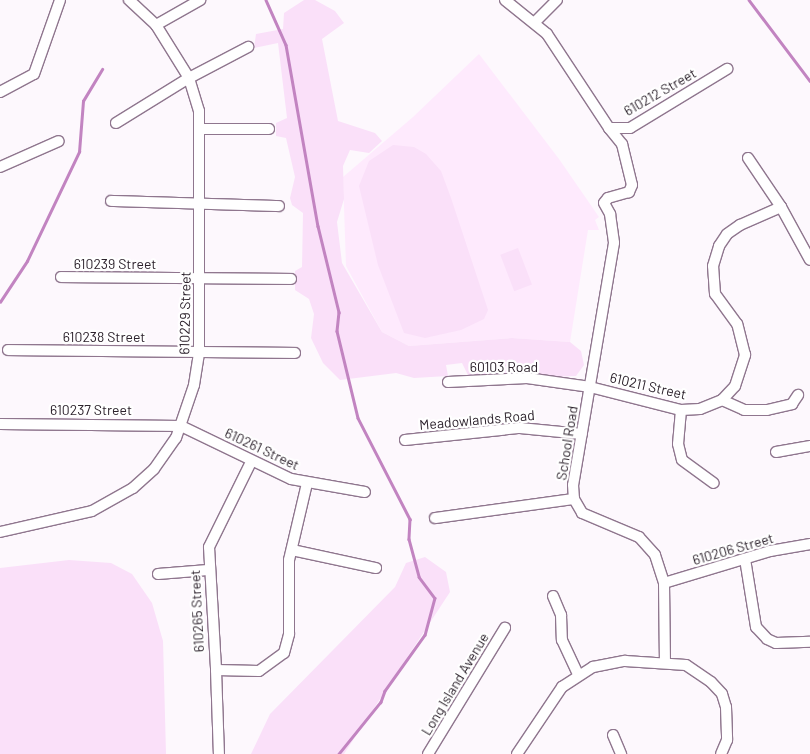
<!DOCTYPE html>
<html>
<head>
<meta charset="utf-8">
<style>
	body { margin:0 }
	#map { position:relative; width:810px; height:754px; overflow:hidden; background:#fdf8fd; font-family:Barlow,sans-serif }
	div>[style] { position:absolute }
	.built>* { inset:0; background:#feeafd }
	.green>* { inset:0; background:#fae0f9; transform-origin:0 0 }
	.stream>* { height:2.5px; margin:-1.25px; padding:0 1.25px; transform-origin:1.25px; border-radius:1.25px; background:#c284c1 }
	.roads { filter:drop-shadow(1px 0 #8f768e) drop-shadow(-1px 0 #8f768e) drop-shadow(0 1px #8f768e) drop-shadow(0 -1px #8f768e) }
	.street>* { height:10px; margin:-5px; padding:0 5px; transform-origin:5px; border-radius:5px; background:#fff }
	span { translate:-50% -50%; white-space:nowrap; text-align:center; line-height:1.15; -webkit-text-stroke:4.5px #fff; paint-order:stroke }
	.street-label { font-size:14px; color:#2d232d }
</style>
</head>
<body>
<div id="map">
	<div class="built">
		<i style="clip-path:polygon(479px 54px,559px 159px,599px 217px,595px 220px,599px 230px,588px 230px,570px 342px,512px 338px,409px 346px,382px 332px,346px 266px,343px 177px,413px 117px)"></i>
	</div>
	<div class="green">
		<i style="clip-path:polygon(304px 0,315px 0,335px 11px,344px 23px,322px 39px,338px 121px,375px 133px,382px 141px,369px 153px,350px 150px,343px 166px,344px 199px,337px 222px,342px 263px,382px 332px,409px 346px,512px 338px,570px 342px,581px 351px,584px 365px,576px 376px,544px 377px,511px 372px,469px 377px,462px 363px,446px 365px,448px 376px,414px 378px,396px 373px,340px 380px,323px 363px,311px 338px,314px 314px,309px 299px,295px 290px,295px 271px,302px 267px,303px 213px,292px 205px,290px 198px,295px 177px,286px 138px,276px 136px,276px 123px,287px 118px,278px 43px,254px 48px,256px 34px,283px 29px,284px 13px)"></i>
		<i style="clip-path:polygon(393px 145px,414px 147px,426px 154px,441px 171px,451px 198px,488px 310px,484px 319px,461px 330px,425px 338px,404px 333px,378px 265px,359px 186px,369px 161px)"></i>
		<i style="left:518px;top:248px;width:39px;height:19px;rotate:69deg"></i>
		<i style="clip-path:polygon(425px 557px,446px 572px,450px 592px,344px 754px,251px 754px,270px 714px,395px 587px,406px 563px)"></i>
		<i style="clip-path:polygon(69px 560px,111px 563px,132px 574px,152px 603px,163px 641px,166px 754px,0 754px,0 568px)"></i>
	</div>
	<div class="stream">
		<i style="left:266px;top:0;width:49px;rotate:66deg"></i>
		<i style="left:286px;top:45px;width:184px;rotate:80deg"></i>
		<i style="left:318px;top:226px;width:89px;rotate:76.3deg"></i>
		<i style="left:339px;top:312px;width:19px;rotate:96deg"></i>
		<i style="left:337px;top:331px;width:89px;rotate:76.4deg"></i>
		<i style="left:358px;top:418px;width:114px;rotate:62.8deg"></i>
		<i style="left:410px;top:519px;width:20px;rotate:93deg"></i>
		<i style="left:409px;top:539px;width:39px;rotate:75deg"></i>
		<i style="left:419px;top:577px;width:26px;rotate:53deg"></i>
		<i style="left:435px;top:598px;width:38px;rotate:105deg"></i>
		<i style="left:425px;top:635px;width:69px;rotate:125.5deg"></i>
		<i style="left:385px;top:691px;width:12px;rotate:110deg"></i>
		<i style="left:381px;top:702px;width:67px;rotate:128.9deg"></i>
		<i style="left:749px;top:0;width:101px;rotate:53deg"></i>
		<i style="left:0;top:302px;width:49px;rotate:-56.6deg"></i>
		<i style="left:27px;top:261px;width:121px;rotate:-64.5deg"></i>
		<i style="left:79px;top:152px;width:51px;rotate:-85.5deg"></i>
		<i style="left:83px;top:101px;width:37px;rotate:-59deg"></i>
	</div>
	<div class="roads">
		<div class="street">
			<i style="left:505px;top:0;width:54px;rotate:39deg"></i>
			<i style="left:547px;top:34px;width:113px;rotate:56.6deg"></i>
			<i style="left:609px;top:128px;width:21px"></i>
			<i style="left:630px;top:128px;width:114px;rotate:-31.3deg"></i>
			<i style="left:535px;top:22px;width:31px;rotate:-45deg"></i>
			<i style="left:156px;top:25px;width:51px;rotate:-29.6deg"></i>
			<i style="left:0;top:92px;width:38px;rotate:-28deg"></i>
			<i style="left:34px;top:74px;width:78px;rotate:-70.6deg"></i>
			<i style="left:116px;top:123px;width:86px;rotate:-31.7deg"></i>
			<i style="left:189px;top:78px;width:67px;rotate:-27.7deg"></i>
			<i style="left:609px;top:128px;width:21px;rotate:51deg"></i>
			<i style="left:622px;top:144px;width:42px;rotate:76.3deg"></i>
			<i style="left:632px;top:185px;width:8px;rotate:113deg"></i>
			<i style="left:629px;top:192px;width:22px;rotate:164deg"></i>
			<i style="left:608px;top:198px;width:6px;rotate:129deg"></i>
			<i style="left:604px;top:203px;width:13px;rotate:61deg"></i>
			<i style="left:610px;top:214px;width:29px;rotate:82deg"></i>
			<i style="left:614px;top:243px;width:245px;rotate:99.6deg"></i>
			<i style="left:573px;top:485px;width:14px;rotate:86deg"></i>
			<i style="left:574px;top:499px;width:16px;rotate:60deg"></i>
			<i style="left:582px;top:513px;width:62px;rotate:22.8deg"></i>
			<i style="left:639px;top:537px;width:24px;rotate:48deg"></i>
			<i style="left:655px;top:555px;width:29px;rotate:72deg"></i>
			<i style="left:664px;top:583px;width:78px;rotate:89.3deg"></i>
			<i style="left:201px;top:129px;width:68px"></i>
			<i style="left:748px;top:158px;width:59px;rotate:56deg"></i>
			<i style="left:781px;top:207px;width:60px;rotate:61.3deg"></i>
			<i style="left:0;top:167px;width:64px;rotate:-23.8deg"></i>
			<i style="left:111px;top:201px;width:168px;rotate:1.7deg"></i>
			<i style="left:61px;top:277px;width:230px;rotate:0.5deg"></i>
			<i style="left:8px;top:350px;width:287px;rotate:0.6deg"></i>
			<i style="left:448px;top:382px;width:79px;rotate:-2.9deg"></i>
			<i style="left:527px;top:378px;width:64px;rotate:8.1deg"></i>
			<i style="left:590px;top:387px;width:94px;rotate:14.2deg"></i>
			<i style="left:681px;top:410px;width:19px;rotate:-3deg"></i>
			<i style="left:700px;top:409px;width:24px;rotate:-22deg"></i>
			<i style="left:722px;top:400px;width:19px;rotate:-47deg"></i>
			<i style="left:735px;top:386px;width:33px;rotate:-72deg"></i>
			<i style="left:745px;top:355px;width:32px;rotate:-104deg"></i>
			<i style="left:737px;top:324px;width:37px;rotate:-126deg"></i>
			<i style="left:715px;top:294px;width:28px;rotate:-94deg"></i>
			<i style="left:713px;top:266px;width:21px;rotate:-73deg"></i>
			<i style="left:719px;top:246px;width:14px;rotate:-56deg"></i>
			<i style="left:727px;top:234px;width:16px;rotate:-35deg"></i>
			<i style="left:740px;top:225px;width:45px;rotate:-23.7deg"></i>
			<i style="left:722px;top:400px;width:24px;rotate:24deg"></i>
			<i style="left:744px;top:410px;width:23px"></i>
			<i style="left:767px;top:410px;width:26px;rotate:-13deg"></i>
			<i style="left:792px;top:404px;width:11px;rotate:-56deg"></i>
			<i style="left:681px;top:410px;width:34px;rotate:95deg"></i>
			<i style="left:678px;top:444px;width:16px;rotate:76deg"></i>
			<i style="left:682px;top:460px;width:39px;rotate:36deg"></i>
			<i style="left:0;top:424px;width:181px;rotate:0.6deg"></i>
			<i style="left:181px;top:426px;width:122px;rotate:25.7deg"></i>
			<i style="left:291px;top:479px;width:75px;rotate:10deg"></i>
			<i style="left:405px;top:440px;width:116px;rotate:-6deg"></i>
			<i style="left:520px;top:428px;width:62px;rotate:5.5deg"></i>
			<i style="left:776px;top:452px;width:35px;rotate:-10deg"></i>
			<i style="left:251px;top:462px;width:95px;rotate:116.3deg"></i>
			<i style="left:209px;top:547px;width:123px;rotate:86.7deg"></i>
			<i style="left:216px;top:670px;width:43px;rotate:1.3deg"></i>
			<i style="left:259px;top:671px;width:31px;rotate:-36deg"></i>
			<i style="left:284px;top:653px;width:20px;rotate:-75deg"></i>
			<i style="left:289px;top:634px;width:74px;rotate:-90deg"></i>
			<i style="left:289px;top:560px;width:79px;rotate:-76.8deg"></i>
			<i style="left:435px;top:518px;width:140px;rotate:-7.8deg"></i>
			<i style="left:0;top:532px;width:94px;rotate:-12.9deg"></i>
			<i style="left:92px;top:511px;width:47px;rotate:-29.3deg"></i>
			<i style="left:133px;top:488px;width:28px;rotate:-42deg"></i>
			<i style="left:154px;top:469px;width:38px;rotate:-55deg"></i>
			<i style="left:176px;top:438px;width:56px;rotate:-71.2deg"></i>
			<i style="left:194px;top:385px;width:33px;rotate:-81deg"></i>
			<i style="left:199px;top:352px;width:241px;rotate:-90deg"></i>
			<i style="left:199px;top:111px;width:34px;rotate:-107deg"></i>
			<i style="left:189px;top:78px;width:62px;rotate:-121.9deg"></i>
			<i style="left:156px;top:25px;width:37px;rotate:-137deg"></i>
			<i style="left:292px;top:550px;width:86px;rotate:12.1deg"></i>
			<i style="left:745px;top:559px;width:69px;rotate:80.8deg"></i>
			<i style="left:756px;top:627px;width:16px;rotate:47deg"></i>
			<i style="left:767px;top:639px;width:10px;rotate:24deg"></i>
			<i style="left:776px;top:643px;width:34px;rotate:-2deg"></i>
			<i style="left:158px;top:574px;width:50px;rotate:-4.6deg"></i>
			<i style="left:664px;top:583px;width:111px;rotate:-16.8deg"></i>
			<i style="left:770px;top:551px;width:41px;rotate:-9.9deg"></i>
			<i style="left:553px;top:596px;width:21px;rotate:67deg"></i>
			<i style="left:561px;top:615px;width:25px;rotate:88deg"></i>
			<i style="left:562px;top:640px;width:38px;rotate:65deg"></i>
			<i style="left:216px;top:670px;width:84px;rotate:88deg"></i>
			<i style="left:613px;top:735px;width:21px;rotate:67deg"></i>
			<i style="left:428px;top:754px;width:148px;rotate:-58.6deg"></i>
			<i style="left:517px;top:754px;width:81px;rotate:-56.1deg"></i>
			<i style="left:562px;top:687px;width:37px;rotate:-33deg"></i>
			<i style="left:593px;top:667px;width:33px;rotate:-11deg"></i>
			<i style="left:625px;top:661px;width:61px;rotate:3.8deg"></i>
			<i style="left:686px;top:665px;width:30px;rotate:34deg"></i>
			<i style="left:711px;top:682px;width:16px;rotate:47deg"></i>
			<i style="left:722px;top:694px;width:14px;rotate:73deg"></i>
			<i style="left:726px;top:707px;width:33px;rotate:88deg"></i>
			<i style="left:727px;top:740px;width:15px;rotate:113deg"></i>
		</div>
	</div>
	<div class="street-label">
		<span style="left:660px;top:92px;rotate:-30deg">610212 Street</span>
		<span style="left:115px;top:264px">610239 Street</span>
		<span style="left:185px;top:313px;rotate:-89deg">610229 Street</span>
		<span style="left:104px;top:337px">610238 Street</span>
		<span style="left:504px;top:367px">60103 Road</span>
		<span style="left:648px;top:386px;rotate:13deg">610211 Street</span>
		<span style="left:91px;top:410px">610237 Street</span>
		<span style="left:477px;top:420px;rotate:-5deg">Meadowlands Road</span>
		<span style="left:567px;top:443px;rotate:-81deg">School Road</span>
		<span style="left:262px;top:449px;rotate:25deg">610261 Street</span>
		<span style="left:733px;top:549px;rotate:-16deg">610206 Street</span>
		<span style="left:197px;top:611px;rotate:-93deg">610265 Street</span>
		<span style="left:455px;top:684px;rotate:-59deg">Long Island Avenue</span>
	</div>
</div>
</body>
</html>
